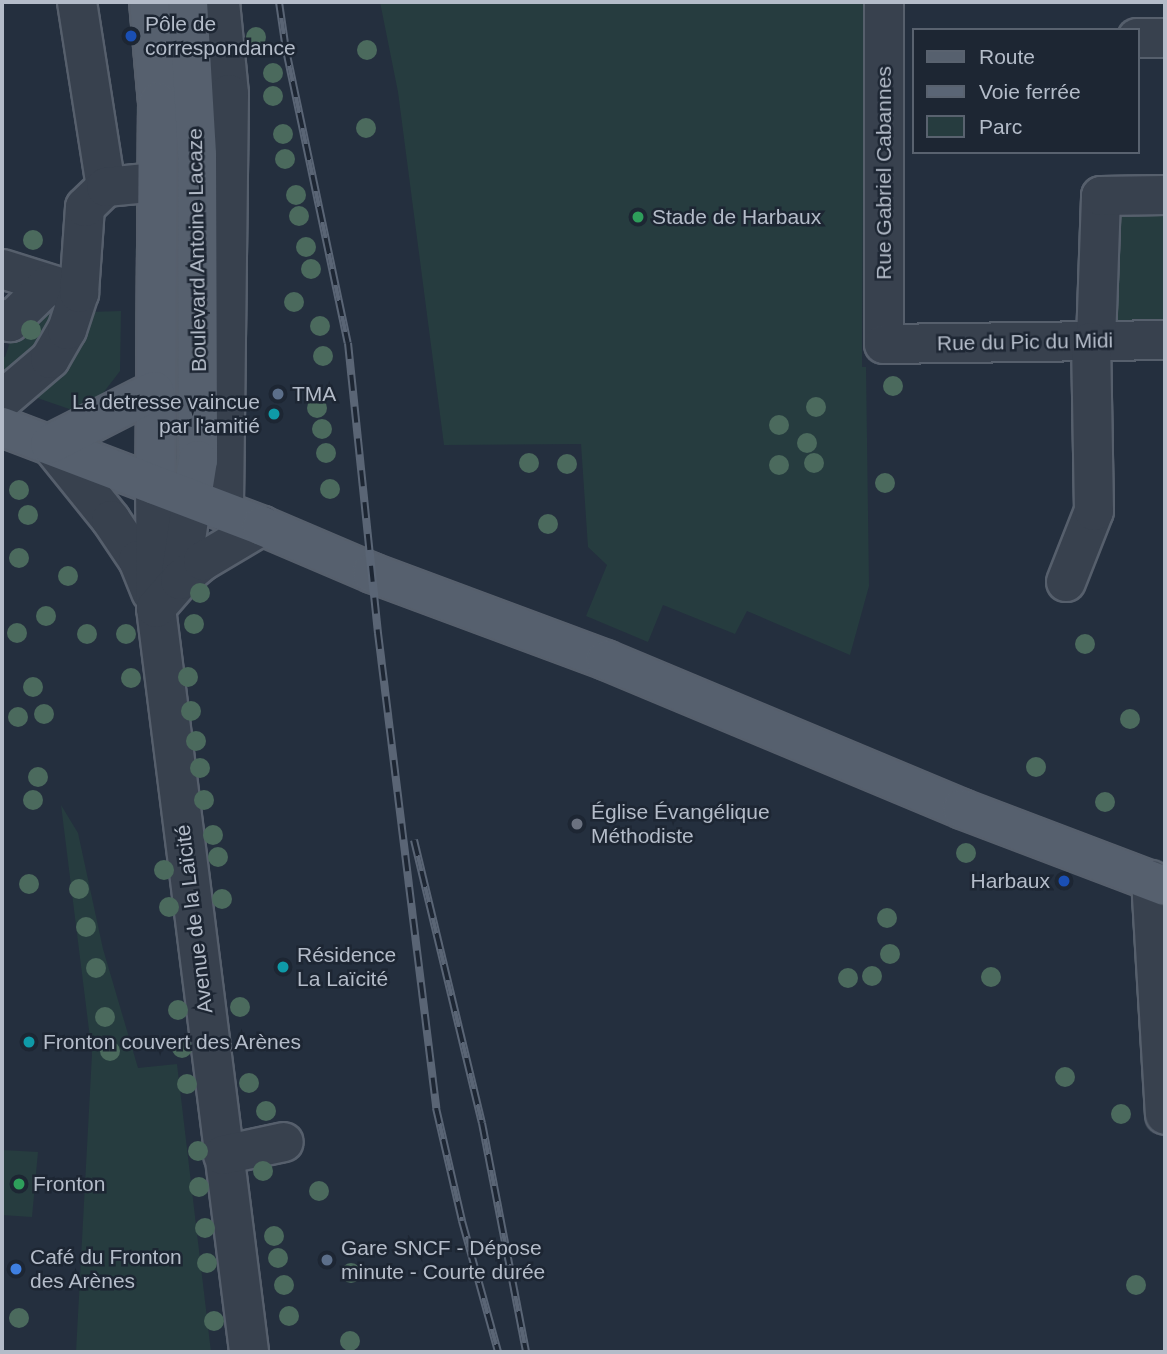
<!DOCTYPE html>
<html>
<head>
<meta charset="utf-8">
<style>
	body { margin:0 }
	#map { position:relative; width:1167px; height:1354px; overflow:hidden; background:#242f3e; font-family:Helvetica,sans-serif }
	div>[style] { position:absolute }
	.green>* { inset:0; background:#263c3f; transform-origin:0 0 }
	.roads { filter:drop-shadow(2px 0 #565f6c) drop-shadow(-2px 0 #565f6c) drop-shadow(0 2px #565f6c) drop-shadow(0 -2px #565f6c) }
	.minor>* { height:38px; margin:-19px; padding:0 19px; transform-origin:19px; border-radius:19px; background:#38414e }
	.major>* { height:38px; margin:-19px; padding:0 19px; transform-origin:19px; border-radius:19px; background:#56606e }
	.rail>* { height:8px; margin-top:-4px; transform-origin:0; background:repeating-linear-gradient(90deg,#1d2633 0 16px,#5a6575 0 32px); box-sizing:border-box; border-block:2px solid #5a6575 }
	.trees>* { width:20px; height:20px; margin:-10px; border-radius:50%; background:#4b6a5d }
	.dots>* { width:19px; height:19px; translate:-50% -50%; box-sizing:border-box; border:4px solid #1d2633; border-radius:50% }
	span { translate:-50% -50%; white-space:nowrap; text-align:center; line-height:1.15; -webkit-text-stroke:5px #1d2633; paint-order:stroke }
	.poi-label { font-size:21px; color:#b4bcc9 }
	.left { translate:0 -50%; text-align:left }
	.right { translate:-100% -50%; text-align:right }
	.street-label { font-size:21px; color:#b4bcc9 }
	.frame { position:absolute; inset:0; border:4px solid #b4bcc9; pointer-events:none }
	.legend { position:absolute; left:912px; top:28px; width:228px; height:126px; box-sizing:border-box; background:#1d2633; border:2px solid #59626f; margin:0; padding:9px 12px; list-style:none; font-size:21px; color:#b4bcc9 }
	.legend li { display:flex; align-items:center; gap:14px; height:35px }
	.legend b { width:35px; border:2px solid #59626f }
</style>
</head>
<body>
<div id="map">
	<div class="green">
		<i style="clip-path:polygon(380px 2px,864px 2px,862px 367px,866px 367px,869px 586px,850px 655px,747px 611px,735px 634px,663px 605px,648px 642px,586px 616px,607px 565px,588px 547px,581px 444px,444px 445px,398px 92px)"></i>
		<i style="left:1115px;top:209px;width:50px;height:113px"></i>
		<i style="clip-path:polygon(60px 302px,44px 346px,2px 384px,2px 357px,5px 357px,12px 336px)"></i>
		<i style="clip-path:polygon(121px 311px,120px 371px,94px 405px,75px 411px,23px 393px,90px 312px)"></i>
		<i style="clip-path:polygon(61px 805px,78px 833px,103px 949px,138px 1068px,177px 1064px,211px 1352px,76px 1352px,92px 1054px)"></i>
		<i style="clip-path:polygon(2px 1150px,38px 1152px,32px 1217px,2px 1215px)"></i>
	</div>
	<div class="roads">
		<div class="minor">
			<i style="left:77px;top:2px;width:187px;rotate:81.1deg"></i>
			<i style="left:220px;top:2px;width:92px;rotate:84.4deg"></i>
			<i style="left:229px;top:94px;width:417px;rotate:90.7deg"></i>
			<i style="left:884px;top:2px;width:342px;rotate:90deg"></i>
			<i style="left:884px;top:344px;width:281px;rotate:-0.8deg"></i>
			<i style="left:1137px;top:38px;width:28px"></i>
			<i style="left:2px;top:269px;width:81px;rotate:17.3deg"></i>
			<i style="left:2px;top:319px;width:9px;rotate:21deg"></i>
			<i style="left:10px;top:322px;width:54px;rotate:-44.3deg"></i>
			<i style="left:1096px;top:341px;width:145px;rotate:-88deg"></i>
			<i style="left:1101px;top:196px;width:64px;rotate:-0.9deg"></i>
			<i style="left:2px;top:400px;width:63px;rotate:-40.5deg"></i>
			<i style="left:50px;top:359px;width:34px;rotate:-60deg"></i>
			<i style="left:67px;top:330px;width:39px;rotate:-72deg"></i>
			<i style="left:79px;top:293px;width:86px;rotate:-86deg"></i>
			<i style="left:85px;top:207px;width:29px;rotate:-44deg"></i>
			<i style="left:106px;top:187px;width:51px;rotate:-5.6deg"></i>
			<i style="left:50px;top:444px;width:97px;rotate:51.2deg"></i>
			<i style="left:111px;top:520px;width:48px;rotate:56deg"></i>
			<i style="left:138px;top:560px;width:35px;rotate:68deg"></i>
			<i style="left:155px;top:485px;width:123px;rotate:89.5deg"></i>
			<i style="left:156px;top:608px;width:750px;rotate:82.87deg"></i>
			<i style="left:180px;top:580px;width:82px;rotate:-81.6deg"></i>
			<i style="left:1066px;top:582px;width:76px;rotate:-68.5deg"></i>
			<i style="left:1094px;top:511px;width:169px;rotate:-91deg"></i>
			<i style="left:156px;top:608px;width:37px;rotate:-49deg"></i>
			<i style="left:180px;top:580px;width:30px;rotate:-40deg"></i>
			<i style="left:203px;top:561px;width:69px;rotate:-30.7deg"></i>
			<i style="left:1151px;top:880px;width:235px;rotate:86.6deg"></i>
			<i style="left:223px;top:1155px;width:62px;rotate:-12deg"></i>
		</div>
		<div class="major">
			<i style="left:149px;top:2px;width:100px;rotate:84.9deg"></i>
			<i style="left:158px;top:102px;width:383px;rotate:90.4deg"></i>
			<i style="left:188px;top:2px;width:153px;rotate:86.6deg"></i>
			<i style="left:197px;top:155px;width:305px;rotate:89.8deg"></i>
			<i style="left:198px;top:460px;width:39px;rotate:99deg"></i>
			<i style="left:2px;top:427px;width:278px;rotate:20.8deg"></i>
			<i style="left:262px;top:526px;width:120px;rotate:23.1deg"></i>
			<i style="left:372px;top:573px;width:250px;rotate:20.4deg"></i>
			<i style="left:606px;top:660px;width:386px;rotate:22.7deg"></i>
			<i style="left:962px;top:809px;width:217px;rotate:20.8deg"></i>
			<i style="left:50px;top:444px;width:117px;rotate:-27deg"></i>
		</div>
	</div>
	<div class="rail">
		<i style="left:279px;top:2px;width:49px;rotate:81.7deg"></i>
		<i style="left:286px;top:50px;width:299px;rotate:78.1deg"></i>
		<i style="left:348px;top:343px;width:292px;rotate:84.1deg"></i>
		<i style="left:378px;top:633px;width:479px;rotate:83deg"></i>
		<i style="left:436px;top:1108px;width:116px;rotate:77deg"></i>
		<i style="left:462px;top:1221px;width:136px;rotate:74.6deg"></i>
		<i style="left:414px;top:840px;width:291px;rotate:76.5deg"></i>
		<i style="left:482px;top:1123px;width:233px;rotate:79.1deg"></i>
	</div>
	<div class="trees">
		<i style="left:256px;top:37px"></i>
		<i style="left:367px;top:50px"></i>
		<i style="left:273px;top:73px"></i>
		<i style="left:273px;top:96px"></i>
		<i style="left:366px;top:128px"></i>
		<i style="left:283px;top:134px"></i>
		<i style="left:285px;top:159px"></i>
		<i style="left:296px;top:195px"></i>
		<i style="left:299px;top:216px"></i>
		<i style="left:33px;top:240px"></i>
		<i style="left:306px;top:247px"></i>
		<i style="left:311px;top:269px"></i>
		<i style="left:294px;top:302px"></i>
		<i style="left:320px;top:326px"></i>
		<i style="left:31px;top:330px"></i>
		<i style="left:323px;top:356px"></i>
		<i style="left:893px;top:386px"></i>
		<i style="left:816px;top:407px"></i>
		<i style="left:317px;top:408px"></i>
		<i style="left:779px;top:425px"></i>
		<i style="left:322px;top:429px"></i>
		<i style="left:807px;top:443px"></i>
		<i style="left:326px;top:453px"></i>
		<i style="left:529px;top:463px"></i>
		<i style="left:814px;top:463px"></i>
		<i style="left:567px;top:464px"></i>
		<i style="left:779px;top:465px"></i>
		<i style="left:885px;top:483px"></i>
		<i style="left:330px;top:489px"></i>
		<i style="left:19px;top:490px"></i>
		<i style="left:28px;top:515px"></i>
		<i style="left:548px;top:524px"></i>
		<i style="left:19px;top:558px"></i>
		<i style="left:68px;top:576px"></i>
		<i style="left:200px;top:593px"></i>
		<i style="left:46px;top:616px"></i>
		<i style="left:194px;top:624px"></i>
		<i style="left:17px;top:633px"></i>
		<i style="left:87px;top:634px"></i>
		<i style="left:126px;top:634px"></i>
		<i style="left:1085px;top:644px"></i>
		<i style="left:188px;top:677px"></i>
		<i style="left:131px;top:678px"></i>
		<i style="left:33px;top:687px"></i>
		<i style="left:191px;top:711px"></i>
		<i style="left:44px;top:714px"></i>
		<i style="left:18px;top:717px"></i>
		<i style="left:1130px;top:719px"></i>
		<i style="left:196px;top:741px"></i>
		<i style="left:1036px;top:767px"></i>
		<i style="left:200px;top:768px"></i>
		<i style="left:38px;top:777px"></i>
		<i style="left:33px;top:800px"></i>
		<i style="left:204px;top:800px"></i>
		<i style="left:1105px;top:802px"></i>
		<i style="left:213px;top:835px"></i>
		<i style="left:966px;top:853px"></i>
		<i style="left:218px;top:857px"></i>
		<i style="left:164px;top:870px"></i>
		<i style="left:29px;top:884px"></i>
		<i style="left:79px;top:889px"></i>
		<i style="left:222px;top:899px"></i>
		<i style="left:169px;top:907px"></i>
		<i style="left:887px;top:918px"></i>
		<i style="left:86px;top:927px"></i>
		<i style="left:890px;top:954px"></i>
		<i style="left:96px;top:968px"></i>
		<i style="left:872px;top:976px"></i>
		<i style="left:991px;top:977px"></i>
		<i style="left:848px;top:978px"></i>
		<i style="left:240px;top:1007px"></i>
		<i style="left:178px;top:1010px"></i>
		<i style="left:105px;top:1017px"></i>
		<i style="left:182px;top:1048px"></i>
		<i style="left:110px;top:1051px"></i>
		<i style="left:1065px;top:1077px"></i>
		<i style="left:249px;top:1083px"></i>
		<i style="left:187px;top:1084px"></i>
		<i style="left:266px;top:1111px"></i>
		<i style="left:1121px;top:1114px"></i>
		<i style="left:198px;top:1151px"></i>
		<i style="left:263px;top:1171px"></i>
		<i style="left:199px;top:1187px"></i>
		<i style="left:319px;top:1191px"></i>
		<i style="left:205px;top:1228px"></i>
		<i style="left:274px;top:1236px"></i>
		<i style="left:278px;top:1258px"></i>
		<i style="left:207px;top:1263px"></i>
		<i style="left:351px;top:1273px"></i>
		<i style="left:284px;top:1285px"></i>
		<i style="left:1136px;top:1285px"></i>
		<i style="left:289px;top:1316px"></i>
		<i style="left:19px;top:1318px"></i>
		<i style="left:214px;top:1321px"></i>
		<i style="left:350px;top:1341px"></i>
	</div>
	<div class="dots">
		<i style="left:131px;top:36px;background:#1a4fb4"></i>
		<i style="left:638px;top:217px;background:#2e9e5b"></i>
		<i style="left:278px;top:394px;background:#5c6f8a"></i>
		<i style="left:274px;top:414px;background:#0f9aa8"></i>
		<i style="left:577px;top:824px;background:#6b7280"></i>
		<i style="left:1064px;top:881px;background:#1a4fb4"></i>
		<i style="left:283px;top:967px;background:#0f9aa8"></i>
		<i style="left:29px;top:1042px;background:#0f9aa8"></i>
		<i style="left:19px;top:1184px;background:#2e9e5b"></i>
		<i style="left:327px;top:1260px;background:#5c6f8a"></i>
		<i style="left:16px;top:1269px;background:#3f7fe0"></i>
	</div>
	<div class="poi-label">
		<span class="left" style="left:145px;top:36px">Pôle de<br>correspondance</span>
		<span class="left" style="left:652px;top:217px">Stade de Harbaux</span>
		<span class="left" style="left:292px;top:394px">TMA</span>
		<span class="right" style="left:260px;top:414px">La detresse vaincue<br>par l'amitié</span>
		<span class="left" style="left:591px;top:824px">Église Évangélique<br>Méthodiste</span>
		<span class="right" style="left:1050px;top:881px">Harbaux</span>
		<span class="left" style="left:297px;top:967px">Résidence<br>La Laïcité</span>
		<span class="left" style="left:43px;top:1042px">Fronton couvert des Arènes</span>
		<span class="left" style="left:33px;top:1184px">Fronton</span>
		<span class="left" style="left:341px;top:1260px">Gare SNCF - Dépose<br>minute - Courte durée</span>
		<span class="left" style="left:30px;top:1269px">Café du Fronton<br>des Arènes</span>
	</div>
	<div class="street-label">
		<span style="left:884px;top:173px;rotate:-90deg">Rue Gabriel Cabannes</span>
		<span style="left:197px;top:250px;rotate:-91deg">Boulevard Antoine Lacaze</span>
		<span style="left:1025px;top:342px;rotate:-1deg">Rue du Pic du Midi</span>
		<span style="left:194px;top:919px;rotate:-97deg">Avenue de la Laïcité</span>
	</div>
	<div class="frame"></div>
	<ul class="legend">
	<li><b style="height:9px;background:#56606e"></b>Route</li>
	<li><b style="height:9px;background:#5a6575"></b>Voie ferrée</li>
	<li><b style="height:19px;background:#263c3f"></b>Parc</li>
	</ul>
</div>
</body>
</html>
